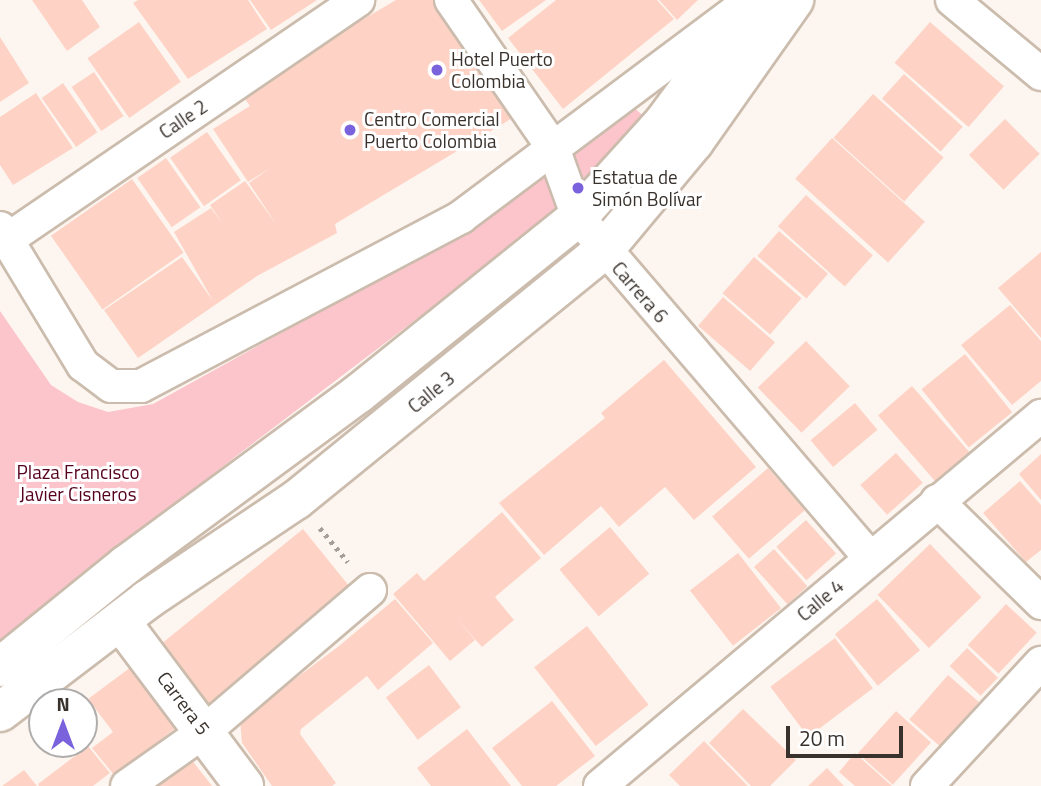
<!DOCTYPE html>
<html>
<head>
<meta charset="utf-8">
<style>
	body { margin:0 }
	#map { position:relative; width:1041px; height:786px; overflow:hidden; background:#fdf6f0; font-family:"Titillium Web",sans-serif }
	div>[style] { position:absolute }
	.green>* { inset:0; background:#fcc4cb }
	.building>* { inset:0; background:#fed3c6; transform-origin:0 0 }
	.path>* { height:4.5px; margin-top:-2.25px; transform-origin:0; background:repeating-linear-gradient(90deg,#a59e98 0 3.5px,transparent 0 8.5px) }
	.roads { filter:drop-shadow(2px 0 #cbbcad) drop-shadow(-2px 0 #cbbcad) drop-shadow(0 2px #cbbcad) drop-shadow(0 -2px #cbbcad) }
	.minor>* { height:32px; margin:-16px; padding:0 16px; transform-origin:16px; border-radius:16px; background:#fff }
	.tertiary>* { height:38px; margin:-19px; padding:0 19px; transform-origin:19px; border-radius:19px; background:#fff }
	.dots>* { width:19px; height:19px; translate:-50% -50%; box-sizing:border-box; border:4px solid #fff; border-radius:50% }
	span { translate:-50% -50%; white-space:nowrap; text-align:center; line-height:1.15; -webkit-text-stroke:6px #fff; paint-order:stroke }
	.poi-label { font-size:19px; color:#38312c }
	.left { translate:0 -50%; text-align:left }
	.street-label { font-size:19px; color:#38312c }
	.park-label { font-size:19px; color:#55001d }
	.north { position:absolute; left:28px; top:688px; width:70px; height:70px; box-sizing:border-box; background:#fff; border:2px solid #afadab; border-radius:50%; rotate:0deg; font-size:19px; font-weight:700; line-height:28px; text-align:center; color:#38312c }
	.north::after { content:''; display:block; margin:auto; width:24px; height:32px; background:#7a62dd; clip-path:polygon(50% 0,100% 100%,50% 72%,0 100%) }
	.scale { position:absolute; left:786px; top:726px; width:117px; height:32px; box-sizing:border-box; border:4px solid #38312c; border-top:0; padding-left:9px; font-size:21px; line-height:24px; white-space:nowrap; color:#38312c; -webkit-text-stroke:5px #fff; paint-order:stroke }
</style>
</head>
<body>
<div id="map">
	<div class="green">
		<i style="clip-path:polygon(633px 107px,646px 118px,645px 133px,530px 233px,235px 457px,0 641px,0 311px,51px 385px,78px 402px,108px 412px,153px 404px,451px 239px)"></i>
	</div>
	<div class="building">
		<i style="clip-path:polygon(32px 0,82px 0,100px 27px,67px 51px)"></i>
		<i style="clip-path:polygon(138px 0,248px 0,267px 29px,188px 79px,133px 3px)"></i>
		<i style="clip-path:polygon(250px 0,317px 0,271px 30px)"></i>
		<i style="clip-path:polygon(396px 0,433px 0,514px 117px,335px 224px,337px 233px,257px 276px,138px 358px,104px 310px,182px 257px,213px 301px,174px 232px,211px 208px,223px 224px,210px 205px,245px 181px,276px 224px,249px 183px,270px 168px,248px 182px,213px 129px,250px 106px,240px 92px)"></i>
		<i style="clip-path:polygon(479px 0,546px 0,502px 31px)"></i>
		<i style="clip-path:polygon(556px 0,657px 0,674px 19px,563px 109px,508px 38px)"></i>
		<i style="clip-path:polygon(659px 0,698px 0,677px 20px)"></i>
		<i style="left:139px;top:22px;width:73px;height:63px;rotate:55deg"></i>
		<i style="left:930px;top:22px;width:98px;height:54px;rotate:41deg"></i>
		<i style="clip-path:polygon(0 37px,29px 83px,0 102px)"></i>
		<i style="left:94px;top:72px;width:53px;height:27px;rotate:56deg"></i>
		<i style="left:904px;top:74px;width:79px;height:33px;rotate:42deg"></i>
		<i style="left:63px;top:83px;width:60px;height:26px;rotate:55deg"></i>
		<i style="clip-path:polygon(36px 93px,73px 148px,13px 185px,0 165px,0 117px)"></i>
		<i style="left:873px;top:94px;width:95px;height:59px;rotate:42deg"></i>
		<i style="left:1005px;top:119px;width:49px;height:51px;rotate:45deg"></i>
		<i style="left:207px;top:132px;width:59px;height:45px;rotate:55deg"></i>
		<i style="left:832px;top:138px;width:125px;height:55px;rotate:42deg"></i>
		<i style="left:166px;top:158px;width:60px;height:35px;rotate:55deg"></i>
		<i style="left:132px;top:179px;width:90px;height:99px;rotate:55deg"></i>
		<i style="left:806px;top:195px;width:90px;height:42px;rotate:42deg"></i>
		<i style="left:779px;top:231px;width:65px;height:33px;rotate:41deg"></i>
		<i style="clip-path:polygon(1041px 252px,1041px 338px,998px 288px)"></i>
		<i style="left:754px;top:257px;width:63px;height:48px;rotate:41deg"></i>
		<i style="left:723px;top:297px;width:69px;height:38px;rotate:41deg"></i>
		<i style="clip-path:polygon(1010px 305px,1041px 341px,1041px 381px,1012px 405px,961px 345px)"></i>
		<i style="left:806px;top:341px;width:63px;height:67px;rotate:46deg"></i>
		<i style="left:965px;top:354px;width:75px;height:56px;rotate:51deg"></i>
		<i style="clip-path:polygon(664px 360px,756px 467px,694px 520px,665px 487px,619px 527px,601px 506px,544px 555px,499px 503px,605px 418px,601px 413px)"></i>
		<i style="left:912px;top:386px;width:87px;height:45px;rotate:49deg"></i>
		<i style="left:855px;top:403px;width:35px;height:58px;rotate:50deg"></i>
		<i style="left:896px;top:453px;width:40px;height:48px;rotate:48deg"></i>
		<i style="clip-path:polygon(1041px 454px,1041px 500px,1019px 474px)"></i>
		<i style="left:768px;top:468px;width:56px;height:74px;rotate:49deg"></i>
		<i style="clip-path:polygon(1020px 481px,1041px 505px,1041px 550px,1026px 562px,983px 513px)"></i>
		<i style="clip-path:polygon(502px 512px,541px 558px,495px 597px,514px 620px,482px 647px,455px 617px,475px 640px,450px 661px,393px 594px,417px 573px,424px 581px)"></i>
		<i style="left:806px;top:520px;width:45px;height:40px;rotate:48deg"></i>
		<i style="left:610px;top:527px;width:61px;height:66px;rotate:50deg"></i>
		<i style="left:303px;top:529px;width:80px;height:187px;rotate:51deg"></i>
		<i style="left:930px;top:544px;width:74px;height:73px;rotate:46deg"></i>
		<i style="left:774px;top:549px;width:50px;height:27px;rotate:48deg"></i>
		<i style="left:738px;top:553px;width:70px;height:61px;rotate:52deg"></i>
		<i style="clip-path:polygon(395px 599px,433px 643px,378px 690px,367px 676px,301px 729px,300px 734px,336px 783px,332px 786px,272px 786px,242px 743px,240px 720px,339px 646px)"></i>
		<i style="left:877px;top:599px;width:67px;height:55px;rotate:50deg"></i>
		<i style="left:1006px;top:604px;width:42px;height:56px;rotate:43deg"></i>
		<i style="left:587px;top:626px;width:100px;height:67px;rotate:52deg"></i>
		<i style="left:835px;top:638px;width:63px;height:81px;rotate:53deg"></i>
		<i style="left:967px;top:648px;width:43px;height:25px;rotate:44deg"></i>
		<i style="left:429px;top:665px;width:53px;height:54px;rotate:53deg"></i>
		<i style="clip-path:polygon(131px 667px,177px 727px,114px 775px,92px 748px,113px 732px,88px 699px)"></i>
		<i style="left:948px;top:675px;width:41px;height:59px;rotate:41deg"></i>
		<i style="clip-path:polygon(552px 701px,595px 756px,556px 786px,522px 786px,492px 748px)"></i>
		<i style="clip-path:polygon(743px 709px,796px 760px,770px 786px,751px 786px,709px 743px)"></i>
		<i style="left:896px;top:711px;width:47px;height:57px;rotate:42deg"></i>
		<i style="clip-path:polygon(467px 729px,511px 786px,431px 786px,417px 768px)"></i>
		<i style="clip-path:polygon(704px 741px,748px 786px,680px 786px,669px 775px)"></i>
		<i style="clip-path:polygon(88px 746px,110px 773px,93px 786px,39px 786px,38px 784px)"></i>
		<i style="clip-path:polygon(855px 753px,892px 786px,855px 786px,839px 772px)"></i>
		<i style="clip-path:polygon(191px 759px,212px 786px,155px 786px)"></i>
		<i style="clip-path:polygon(827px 768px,844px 786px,808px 786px)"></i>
		<i style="clip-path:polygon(24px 770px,37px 786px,2px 786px)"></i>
	</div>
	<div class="path">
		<i style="left:320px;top:528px;width:44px;rotate:50.5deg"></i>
	</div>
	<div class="roads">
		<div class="minor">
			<i style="left:451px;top:0;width:180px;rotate:55.4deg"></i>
			<i style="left:553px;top:148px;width:73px;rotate:70.1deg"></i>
			<i style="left:578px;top:217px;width:449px;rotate:49.4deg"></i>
			<i style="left:952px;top:0;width:116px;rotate:39.7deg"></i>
			<i style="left:0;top:228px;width:160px;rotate:58.8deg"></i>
			<i style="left:83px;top:365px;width:35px;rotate:37deg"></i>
			<i style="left:111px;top:386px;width:30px"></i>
			<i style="left:141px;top:386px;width:362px;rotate:-27.8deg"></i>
			<i style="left:461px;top:217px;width:346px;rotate:-36.8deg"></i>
			<i style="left:8px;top:239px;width:424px;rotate:-34.3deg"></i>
			<i style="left:937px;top:501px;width:146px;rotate:44.4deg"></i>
			<i style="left:127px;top:786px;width:95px;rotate:-35.2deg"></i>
			<i style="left:205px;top:731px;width:217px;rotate:-40.5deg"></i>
			<i style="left:600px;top:786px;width:576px;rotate:-40deg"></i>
			<i style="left:927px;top:786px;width:168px;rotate:-47.2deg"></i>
		</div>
		<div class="tertiary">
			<i style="left:121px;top:622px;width:205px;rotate:53.1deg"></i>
			<i style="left:0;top:667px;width:162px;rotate:-39deg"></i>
			<i style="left:126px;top:565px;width:288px;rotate:-36.4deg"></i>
			<i style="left:358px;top:394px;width:282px;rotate:-38.8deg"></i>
			<i style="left:578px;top:217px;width:127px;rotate:-47.9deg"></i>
			<i style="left:663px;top:123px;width:153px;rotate:-53.5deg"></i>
			<i style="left:0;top:712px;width:185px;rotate:-37.3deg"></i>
			<i style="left:147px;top:600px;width:179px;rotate:-33.9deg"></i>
			<i style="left:296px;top:500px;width:397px;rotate:-39.1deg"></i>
			<i style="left:604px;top:250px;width:141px;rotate:-50.2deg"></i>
			<i style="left:694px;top:142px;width:174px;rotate:-54.8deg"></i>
		</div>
	</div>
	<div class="dots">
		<i style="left:437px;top:70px;background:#7a62dd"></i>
		<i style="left:350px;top:130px;background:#7a62dd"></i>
		<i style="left:578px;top:188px;background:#7a62dd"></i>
	</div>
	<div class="poi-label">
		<span class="left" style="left:451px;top:70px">Hotel Puerto<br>Colombia</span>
		<span class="left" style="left:364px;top:130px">Centro Comercial<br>Puerto Colombia</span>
		<span class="left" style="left:592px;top:188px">Estatua de<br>Simón Bolívar</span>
	</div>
	<div class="street-label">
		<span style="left:183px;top:119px;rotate:-34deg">Calle 2</span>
		<span style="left:640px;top:292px;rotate:49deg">Carrera 6</span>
		<span style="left:431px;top:392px;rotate:-39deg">Calle 3</span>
		<span style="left:820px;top:600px;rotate:-40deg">Calle 4</span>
		<span style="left:184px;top:703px;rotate:53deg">Carrera 5</span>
	</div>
	<div class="park-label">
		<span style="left:78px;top:483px">Plaza Francisco<br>Javier Cisneros</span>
	</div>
	<div class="north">N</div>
	<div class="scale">20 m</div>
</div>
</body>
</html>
